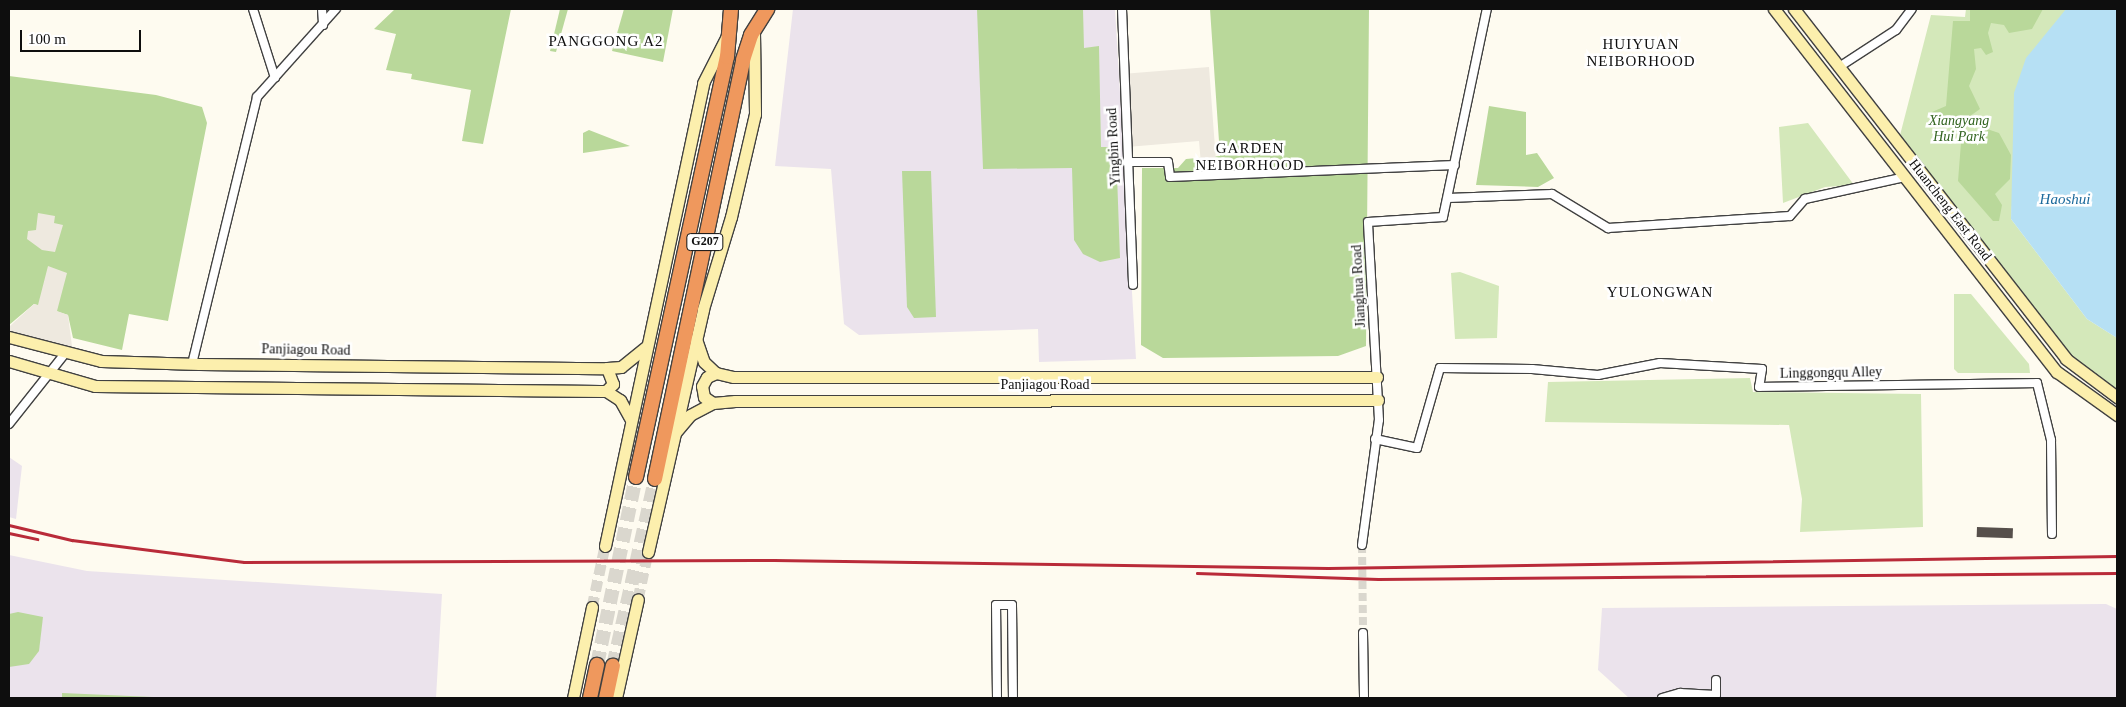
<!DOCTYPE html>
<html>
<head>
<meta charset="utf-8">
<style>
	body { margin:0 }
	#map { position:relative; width:2126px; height:707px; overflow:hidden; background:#fefbf0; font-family:Georgia,serif }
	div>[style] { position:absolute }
	.industrial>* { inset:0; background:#ebe3ec }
	.green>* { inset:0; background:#d4e8ba }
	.forest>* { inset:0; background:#b9d89a }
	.plaza>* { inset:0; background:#eee9df }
	.water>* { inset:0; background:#b6e0f4 }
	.building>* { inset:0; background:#564f4b; transform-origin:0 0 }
	.street-tunnel>* { height:8px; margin-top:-4px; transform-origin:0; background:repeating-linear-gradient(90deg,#dad7ce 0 8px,transparent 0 12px) }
	.secondary-tunnel>* { height:11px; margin-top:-5.5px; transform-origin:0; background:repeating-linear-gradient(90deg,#dad7ce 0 11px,transparent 0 16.5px) }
	.highway-tunnel>* { height:14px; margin-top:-7px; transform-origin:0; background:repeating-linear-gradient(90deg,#dad7ce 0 14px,transparent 0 21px) }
	.roads { filter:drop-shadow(1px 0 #414141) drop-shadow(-1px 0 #414141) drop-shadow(0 1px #414141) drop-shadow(0 -1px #414141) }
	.street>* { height:8px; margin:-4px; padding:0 4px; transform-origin:4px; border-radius:4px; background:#fff }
	.secondary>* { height:11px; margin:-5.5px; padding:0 5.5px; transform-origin:5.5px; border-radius:5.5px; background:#fcefad }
	.highway>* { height:14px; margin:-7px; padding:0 7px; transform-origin:7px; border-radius:7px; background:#ef985d }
	.rail>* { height:2.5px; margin:-1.25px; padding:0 1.25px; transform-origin:1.25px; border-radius:1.25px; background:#b92b39 }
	span { translate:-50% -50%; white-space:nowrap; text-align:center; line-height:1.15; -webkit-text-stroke:5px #fff; paint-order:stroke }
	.shield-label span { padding:1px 4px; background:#fff; border:1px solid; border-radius:4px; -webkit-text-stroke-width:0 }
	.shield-label { font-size:12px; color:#0e0e0e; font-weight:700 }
	.park-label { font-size:14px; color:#326420; font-style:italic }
	.street-label { font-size:14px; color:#0e0e0e }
	.neighbourhood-label { font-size:15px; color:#0e0e0e; letter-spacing:1px }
	.water-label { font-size:15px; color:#1c6a9c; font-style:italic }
	.frame { position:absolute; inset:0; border:10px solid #0e0e0e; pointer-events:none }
	.scale { position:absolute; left:20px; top:30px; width:121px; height:22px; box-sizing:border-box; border:2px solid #0e0e0e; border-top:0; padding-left:6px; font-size:15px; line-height:18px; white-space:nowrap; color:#0e0e0e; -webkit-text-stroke:4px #fff; paint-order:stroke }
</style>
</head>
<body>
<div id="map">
	<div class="industrial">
		<i style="clip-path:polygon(793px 9px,1115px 9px,1136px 359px,1039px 362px,1038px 329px,859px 335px,844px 324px,831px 169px,775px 166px)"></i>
		<i style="clip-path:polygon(9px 457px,22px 466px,16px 519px,9px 517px)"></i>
		<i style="clip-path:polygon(9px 555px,87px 571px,442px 594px,436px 698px,9px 698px)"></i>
		<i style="clip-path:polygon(2106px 604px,2117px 609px,2117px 698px,1629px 698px,1598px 670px,1602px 608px)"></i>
	</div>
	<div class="green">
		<i style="clip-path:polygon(1966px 9px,2066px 9px,2015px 163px,2011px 219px,2087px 319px,2117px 338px,2117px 397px,2066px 359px,1898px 143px,1931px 15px,1965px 17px)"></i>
		<i style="clip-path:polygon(1808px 123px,1854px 185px,1825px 187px,1783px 203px,1779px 127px)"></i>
		<i style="clip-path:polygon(1460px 272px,1499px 286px,1497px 338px,1455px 339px,1451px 273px)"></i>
		<i style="clip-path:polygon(1954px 294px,1971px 294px,2029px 364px,2030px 373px,1958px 373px,1954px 369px)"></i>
		<i style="clip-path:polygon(1750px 378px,1753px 392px,1921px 394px,1923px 527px,1800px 532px,1802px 499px,1789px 425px,1545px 422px,1548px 382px)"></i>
	</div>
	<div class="forest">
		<i style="clip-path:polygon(395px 9px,511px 9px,483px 144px,462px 141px,471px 90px,411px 79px,412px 74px,386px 70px,396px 34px,374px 29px)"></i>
		<i style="clip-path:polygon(560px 9px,568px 9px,556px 52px,550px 51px)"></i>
		<i style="clip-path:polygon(624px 9px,673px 9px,663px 62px,612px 51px)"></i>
		<i style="clip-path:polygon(977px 9px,1083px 9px,1084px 48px,1099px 46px,1101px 147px,1116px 147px,1120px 258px,1100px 262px,1083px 254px,1074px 240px,1072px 168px,983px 169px)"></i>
		<i style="clip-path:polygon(1210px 9px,1369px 9px,1366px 346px,1338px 356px,1163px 358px,1141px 345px,1142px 168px,1178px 168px,1186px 159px,1220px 156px)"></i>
		<i style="clip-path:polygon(1970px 9px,2043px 9px,2032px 29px,2009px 33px,2004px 25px,1991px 23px,1988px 33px,1993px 52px,1986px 55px,1981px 48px,1974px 49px,1976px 69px,1969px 86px,1980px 109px,1956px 126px,1947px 122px,1938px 125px,1932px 112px,1946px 106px,1953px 21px,1970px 21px)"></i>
		<i style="clip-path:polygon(9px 76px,156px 95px,202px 107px,207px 123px,168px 321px,129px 314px,122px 350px,73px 338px,68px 315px,34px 304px,9px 325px)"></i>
		<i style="clip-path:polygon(1489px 106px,1526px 112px,1526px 155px,1537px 153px,1554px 178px,1538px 187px,1476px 185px)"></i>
		<i style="clip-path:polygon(1984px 128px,1999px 133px,2011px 155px,2010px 179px,1995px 194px,2002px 205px,1999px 221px,1993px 221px,1958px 181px,1961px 143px)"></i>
		<i style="clip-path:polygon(589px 130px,630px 146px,583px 153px,583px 133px)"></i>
		<i style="clip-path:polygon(902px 171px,931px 171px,936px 317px,914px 318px,907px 307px)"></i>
		<i style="clip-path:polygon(18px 612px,43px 617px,39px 651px,29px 664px,9px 667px,9px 614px)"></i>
		<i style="clip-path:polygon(62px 693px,176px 698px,62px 698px)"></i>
	</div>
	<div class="plaza">
		<i style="clip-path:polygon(1209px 67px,1217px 175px,1202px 176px,1199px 141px,1127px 147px,1122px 74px)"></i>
		<i style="clip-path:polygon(38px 213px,55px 216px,54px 223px,63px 225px,55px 252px,42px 250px,27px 239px,28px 231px,36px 230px)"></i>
		<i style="clip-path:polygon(48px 266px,67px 273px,57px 311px,68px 315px,73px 354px,9px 337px,10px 326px,34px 304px,38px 305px)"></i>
	</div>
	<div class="water">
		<i style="clip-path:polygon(2066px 9px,2117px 9px,2117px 338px,2087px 319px,2011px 219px,2014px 93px,2026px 58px)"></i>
	</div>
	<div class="building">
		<i style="left:1977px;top:527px;width:36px;height:10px;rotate:2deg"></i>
	</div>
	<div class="street-tunnel">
		<i style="left:1362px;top:545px;width:88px;rotate:89.3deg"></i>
	</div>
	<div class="secondary-tunnel">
		<i style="left:638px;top:599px;width:48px;rotate:-78deg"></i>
		<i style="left:592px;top:607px;width:62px;rotate:-78deg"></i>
	</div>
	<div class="highway-tunnel">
		<i style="left:597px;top:665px;width:192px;rotate:-78.3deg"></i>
		<i style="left:613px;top:666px;width:192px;rotate:-77.3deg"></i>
	</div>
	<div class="roads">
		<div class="street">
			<i style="left:253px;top:9px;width:72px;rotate:72.3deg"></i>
			<i style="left:322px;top:9px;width:16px;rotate:86deg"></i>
			<i style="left:1122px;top:9px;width:276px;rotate:87.7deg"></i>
			<i style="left:1839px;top:67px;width:68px;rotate:-33deg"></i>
			<i style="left:1896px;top:30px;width:26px;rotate:-53deg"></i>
			<i style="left:1127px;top:162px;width:41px"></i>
			<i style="left:1168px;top:162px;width:15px;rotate:82deg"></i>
			<i style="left:1170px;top:177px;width:285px;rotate:-2.4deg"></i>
			<i style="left:1448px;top:198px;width:104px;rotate:-2.2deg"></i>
			<i style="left:1552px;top:194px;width:66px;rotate:31.3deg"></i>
			<i style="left:1608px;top:228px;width:182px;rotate:-3.8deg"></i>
			<i style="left:1790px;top:216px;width:23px;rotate:-49deg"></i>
			<i style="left:1805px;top:199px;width:102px;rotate:-12.4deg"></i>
			<i style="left:192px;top:364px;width:275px;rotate:-76.3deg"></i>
			<i style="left:257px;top:97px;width:118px;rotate:-48.1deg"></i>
			<i style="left:9px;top:424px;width:92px;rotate:-51.6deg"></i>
			<i style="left:1375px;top:439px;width:43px;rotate:12.1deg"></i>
			<i style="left:1417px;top:448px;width:83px;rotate:-74deg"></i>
			<i style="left:1440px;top:368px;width:92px;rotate:0.6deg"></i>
			<i style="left:1532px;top:369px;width:66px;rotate:5.2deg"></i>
			<i style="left:1598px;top:375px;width:63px;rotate:-11deg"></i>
			<i style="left:1660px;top:363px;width:102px;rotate:3.4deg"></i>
			<i style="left:1762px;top:369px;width:18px;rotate:99deg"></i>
			<i style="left:1759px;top:387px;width:278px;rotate:-0.8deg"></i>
			<i style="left:2037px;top:383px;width:59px;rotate:76.2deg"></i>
			<i style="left:2051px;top:440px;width:94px;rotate:89.4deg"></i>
			<i style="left:1362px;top:545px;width:126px;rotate:-82.3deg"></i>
			<i style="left:1379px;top:420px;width:198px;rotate:-93.2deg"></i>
			<i style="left:1368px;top:222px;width:75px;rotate:-3.8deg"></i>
			<i style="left:1443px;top:217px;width:213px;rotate:-78.1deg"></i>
			<i style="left:1363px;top:633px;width:65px;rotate:89.1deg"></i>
			<i style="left:997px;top:698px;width:93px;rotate:-90.6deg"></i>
			<i style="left:996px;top:605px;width:16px"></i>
			<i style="left:1012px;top:605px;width:93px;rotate:89.4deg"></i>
			<i style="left:1662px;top:698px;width:19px;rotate:-16deg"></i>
			<i style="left:1680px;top:693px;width:36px;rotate:3deg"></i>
			<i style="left:1716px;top:695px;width:15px;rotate:-90deg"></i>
		</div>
		<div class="secondary">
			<i style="left:1774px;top:9px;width:460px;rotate:52.1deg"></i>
			<i style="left:2057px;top:372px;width:74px;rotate:35.6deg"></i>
			<i style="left:1794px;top:9px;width:443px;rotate:52.1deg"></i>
			<i style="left:2066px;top:359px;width:64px;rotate:36.7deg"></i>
			<i style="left:9px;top:337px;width:95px;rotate:14.6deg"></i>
			<i style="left:101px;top:361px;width:98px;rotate:1.8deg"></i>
			<i style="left:199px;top:364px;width:408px;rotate:0.6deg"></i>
			<i style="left:607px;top:368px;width:14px;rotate:-4deg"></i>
			<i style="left:621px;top:367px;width:33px;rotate:-39deg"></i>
			<i style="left:696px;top:339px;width:24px;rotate:71deg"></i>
			<i style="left:704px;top:362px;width:16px;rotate:43deg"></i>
			<i style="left:716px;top:373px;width:18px;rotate:13deg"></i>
			<i style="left:734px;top:377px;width:643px"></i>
			<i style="left:9px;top:361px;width:90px;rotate:16.2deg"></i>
			<i style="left:95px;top:386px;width:511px;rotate:0.56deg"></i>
			<i style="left:606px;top:391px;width:17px;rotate:33deg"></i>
			<i style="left:620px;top:400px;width:23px;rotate:61deg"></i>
			<i style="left:606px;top:391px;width:10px;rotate:-45deg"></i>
			<i style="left:613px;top:384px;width:17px;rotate:-111deg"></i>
			<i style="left:713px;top:403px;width:11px;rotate:-146deg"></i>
			<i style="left:704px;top:397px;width:11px;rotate:-100deg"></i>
			<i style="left:702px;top:386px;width:10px;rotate:-61deg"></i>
			<i style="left:707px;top:377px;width:10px;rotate:-24deg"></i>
			<i style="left:675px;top:433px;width:23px;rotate:-50deg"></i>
			<i style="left:690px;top:415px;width:26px;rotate:-28deg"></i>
			<i style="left:713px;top:403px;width:22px;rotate:-5deg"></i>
			<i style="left:735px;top:401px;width:643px;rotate:-0.09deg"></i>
			<i style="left:605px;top:546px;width:473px;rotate:-78deg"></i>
			<i style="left:703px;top:83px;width:55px;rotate:-63deg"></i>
			<i style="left:648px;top:552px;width:249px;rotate:-77.2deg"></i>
			<i style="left:703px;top:309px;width:96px;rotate:-73.1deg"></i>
			<i style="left:731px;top:217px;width:106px;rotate:-76.9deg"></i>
			<i style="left:755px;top:114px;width:82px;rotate:-90.7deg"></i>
			<i style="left:573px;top:698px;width:93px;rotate:-78.2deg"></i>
			<i style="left:616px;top:698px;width:101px;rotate:-77.5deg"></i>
		</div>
		<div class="highway">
			<i style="left:636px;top:477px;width:430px;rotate:-77.8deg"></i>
			<i style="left:727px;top:57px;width:48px;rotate:-85.2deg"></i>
			<i style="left:655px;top:479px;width:428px;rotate:-78.1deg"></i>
			<i style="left:743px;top:60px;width:26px;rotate:-72deg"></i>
			<i style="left:751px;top:35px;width:31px;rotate:-58deg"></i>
			<i style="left:590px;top:698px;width:34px;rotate:-78deg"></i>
			<i style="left:606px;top:698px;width:33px;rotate:-78deg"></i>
		</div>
	</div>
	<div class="rail">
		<i style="left:9px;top:525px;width:65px;rotate:13.4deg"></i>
		<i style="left:72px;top:540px;width:173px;rotate:7.3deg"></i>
		<i style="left:244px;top:562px;width:530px;rotate:-0.22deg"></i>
		<i style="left:774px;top:560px;width:554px;rotate:0.83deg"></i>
		<i style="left:1328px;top:568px;width:789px;rotate:-0.87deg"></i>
		<i style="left:9px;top:533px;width:29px;rotate:12deg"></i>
		<i style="left:1197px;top:573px;width:181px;rotate:1.9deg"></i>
		<i style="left:1378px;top:579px;width:739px;rotate:-0.47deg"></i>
	</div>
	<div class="shield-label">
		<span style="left:705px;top:242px">G207</span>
	</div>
	<div class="park-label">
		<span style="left:1959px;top:129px">Xiangyang<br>Hui Park</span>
	</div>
	<div class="street-label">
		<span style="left:1114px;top:147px;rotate:-93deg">Yingbin Road</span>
		<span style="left:1950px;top:210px;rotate:52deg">Huancheng East Road</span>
		<span style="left:1359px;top:286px;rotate:-93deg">Jianghua Road</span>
		<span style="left:306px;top:350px;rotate:1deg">Panjiagou Road</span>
		<span style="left:1831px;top:373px;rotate:-1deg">Linggongqu Alley</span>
		<span style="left:1045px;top:385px">Panjiagou Road</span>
	</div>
	<div class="neighbourhood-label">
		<span style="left:606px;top:42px">PANGGONG A2</span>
		<span style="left:1641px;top:53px">HUIYUAN<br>NEIBORHOOD</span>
		<span style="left:1250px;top:157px">GARDEN<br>NEIBORHOOD</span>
		<span style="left:1660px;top:293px">YULONGWAN</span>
	</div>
	<div class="water-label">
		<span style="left:2065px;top:200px">Haoshui</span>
	</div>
	<div class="frame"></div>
	<div class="scale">100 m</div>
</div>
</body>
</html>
